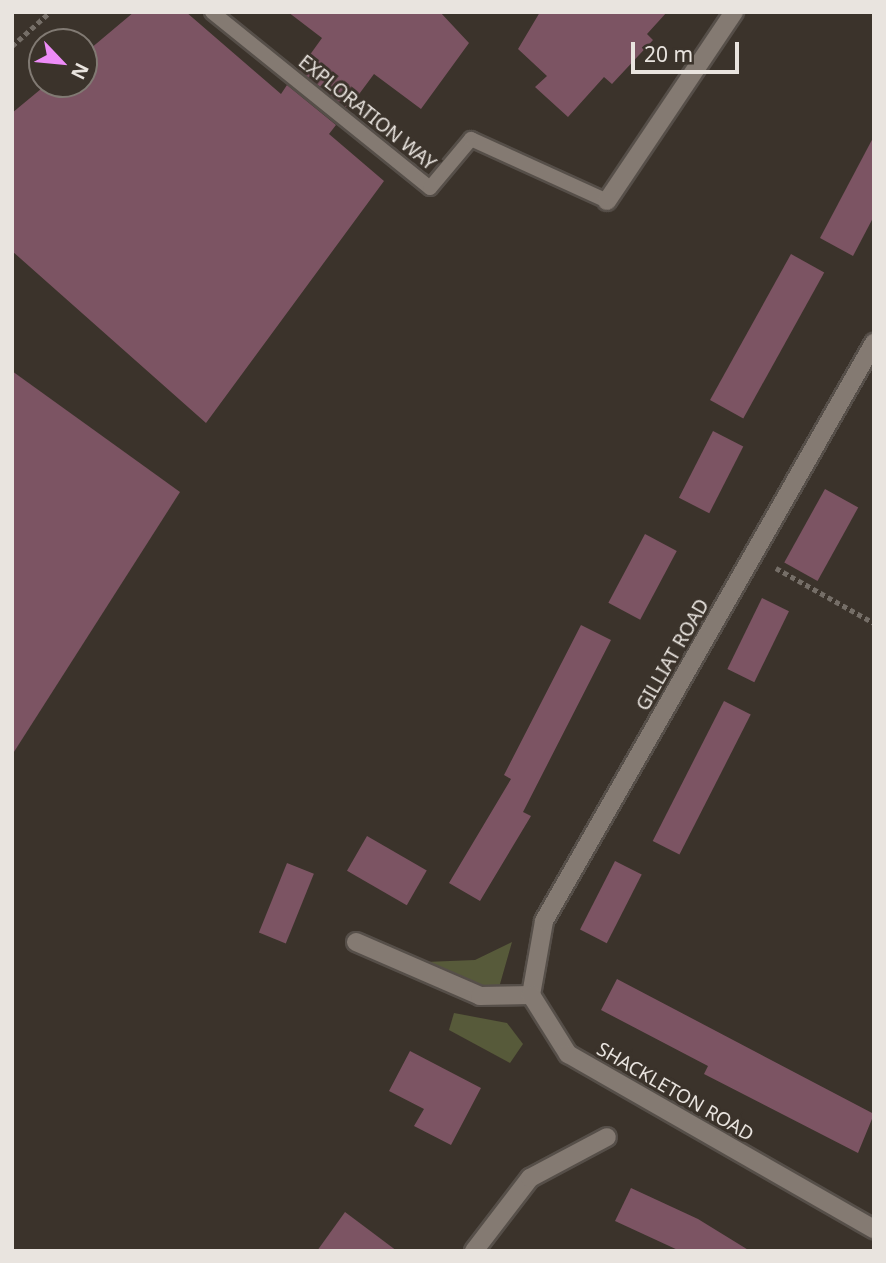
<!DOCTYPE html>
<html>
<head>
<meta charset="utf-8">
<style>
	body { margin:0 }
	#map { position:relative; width:886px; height:1263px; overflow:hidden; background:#3b332b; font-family:"Noto Sans",sans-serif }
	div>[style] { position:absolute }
	.green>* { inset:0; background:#575a3a }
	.building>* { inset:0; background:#7c5463; transform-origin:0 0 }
	.path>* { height:4.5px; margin-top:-2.25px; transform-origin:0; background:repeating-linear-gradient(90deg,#756e67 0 5px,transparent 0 8.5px) }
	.roads { filter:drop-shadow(2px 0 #564f49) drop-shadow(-2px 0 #564f49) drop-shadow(0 2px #564f49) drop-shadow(0 -2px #564f49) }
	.lane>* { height:14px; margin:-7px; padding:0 7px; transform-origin:7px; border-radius:7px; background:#847a72 }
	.street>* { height:18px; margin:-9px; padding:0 9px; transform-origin:9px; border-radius:9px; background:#847a72 }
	span { translate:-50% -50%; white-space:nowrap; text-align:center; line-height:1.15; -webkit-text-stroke:6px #3b332b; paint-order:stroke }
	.street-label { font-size:19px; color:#e9e4df }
	.frame { position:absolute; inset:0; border:14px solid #e9e4df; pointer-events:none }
	.north { position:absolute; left:28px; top:28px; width:70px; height:70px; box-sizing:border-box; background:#3b332b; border:2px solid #817a73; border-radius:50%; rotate:116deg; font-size:19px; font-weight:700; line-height:28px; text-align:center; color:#e9e4df }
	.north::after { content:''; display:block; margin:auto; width:24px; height:32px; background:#ee8cf8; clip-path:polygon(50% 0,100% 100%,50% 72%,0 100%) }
	.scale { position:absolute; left:631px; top:42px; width:108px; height:32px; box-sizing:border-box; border:4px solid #e9e4df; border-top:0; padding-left:9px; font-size:21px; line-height:24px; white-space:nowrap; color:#e9e4df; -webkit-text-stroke:5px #3b332b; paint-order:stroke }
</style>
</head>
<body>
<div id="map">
	<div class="green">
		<i style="clip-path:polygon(512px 942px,498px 991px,418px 976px,425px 962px,475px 960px)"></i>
		<i style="clip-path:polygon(454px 1013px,507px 1023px,523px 1044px,510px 1063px,449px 1030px)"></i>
	</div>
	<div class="building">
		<i style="clip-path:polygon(134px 12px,186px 12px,281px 94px,287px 85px,336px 125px,329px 134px,384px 181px,206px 423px,12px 251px,12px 113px,47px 84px,84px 84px,84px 54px)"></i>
		<i style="clip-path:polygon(288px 12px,440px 12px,469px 43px,421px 109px,374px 74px,348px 109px,299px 70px,322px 38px)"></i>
		<i style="clip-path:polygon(540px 12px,667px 12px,647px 34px,653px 40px,612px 84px,604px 77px,568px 117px,535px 87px,547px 76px,518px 49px)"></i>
		<i style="clip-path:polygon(874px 136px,874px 216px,853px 256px,820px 238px)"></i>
		<i style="left:791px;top:254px;width:38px;height:167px;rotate:29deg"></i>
		<i style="clip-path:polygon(12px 371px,180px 492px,12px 755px)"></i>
		<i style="left:713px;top:431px;width:34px;height:75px;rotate:27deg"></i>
		<i style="left:825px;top:489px;width:38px;height:84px;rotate:29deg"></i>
		<i style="left:645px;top:534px;width:36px;height:78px;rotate:28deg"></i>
		<i style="left:762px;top:598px;width:30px;height:79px;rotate:26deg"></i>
		<i style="clip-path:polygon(581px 625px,611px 640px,523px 812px,531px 816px,480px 901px,449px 883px,511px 779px,504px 775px)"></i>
		<i style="left:724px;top:701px;width:30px;height:157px;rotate:27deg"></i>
		<i style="left:367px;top:836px;width:69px;height:40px;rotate:30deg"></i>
		<i style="left:615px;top:861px;width:30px;height:77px;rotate:27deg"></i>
		<i style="left:287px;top:863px;width:29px;height:75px;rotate:22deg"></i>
		<i style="clip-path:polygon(617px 979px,874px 1114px,858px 1153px,704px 1074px,708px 1066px,601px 1010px)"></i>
		<i style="clip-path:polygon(410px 1051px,481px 1088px,451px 1145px,414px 1126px,424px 1109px,389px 1091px)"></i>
		<i style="clip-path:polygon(631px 1188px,698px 1219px,750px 1251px,680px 1251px,615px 1221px)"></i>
		<i style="clip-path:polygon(345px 1212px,397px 1251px,317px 1251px)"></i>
	</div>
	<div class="path">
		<i style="left:12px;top:46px;width:51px;rotate:-41.8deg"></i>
		<i style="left:776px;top:568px;width:112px;rotate:29.3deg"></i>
	</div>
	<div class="roads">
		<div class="lane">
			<i style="left:212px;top:12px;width:280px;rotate:38.9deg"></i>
			<i style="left:430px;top:188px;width:64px;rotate:-50.1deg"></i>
			<i style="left:471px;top:139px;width:149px;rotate:24.5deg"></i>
		</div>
		<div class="street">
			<i style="left:607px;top:201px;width:228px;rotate:-56.1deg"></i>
			<i style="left:356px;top:942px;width:135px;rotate:23.5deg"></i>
			<i style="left:480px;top:996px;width:51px;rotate:-1.1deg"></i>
			<i style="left:531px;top:995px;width:75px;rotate:-80deg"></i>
			<i style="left:544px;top:921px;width:666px;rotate:-60.28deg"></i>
			<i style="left:531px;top:995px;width:70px;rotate:57.9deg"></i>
			<i style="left:568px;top:1054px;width:353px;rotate:29.8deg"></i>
			<i style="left:474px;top:1251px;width:92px;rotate:-52.5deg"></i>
			<i style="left:530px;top:1178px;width:87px;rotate:-28deg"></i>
		</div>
	</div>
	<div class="street-label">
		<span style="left:367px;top:113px;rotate:39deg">EXPLORATION WAY</span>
		<span style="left:673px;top:655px;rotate:-60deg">GILLIAT ROAD</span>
		<span style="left:675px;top:1092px;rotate:30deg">SHACKLETON ROAD</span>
	</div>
	<div class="frame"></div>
	<div class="north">N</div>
	<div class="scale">20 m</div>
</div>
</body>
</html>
